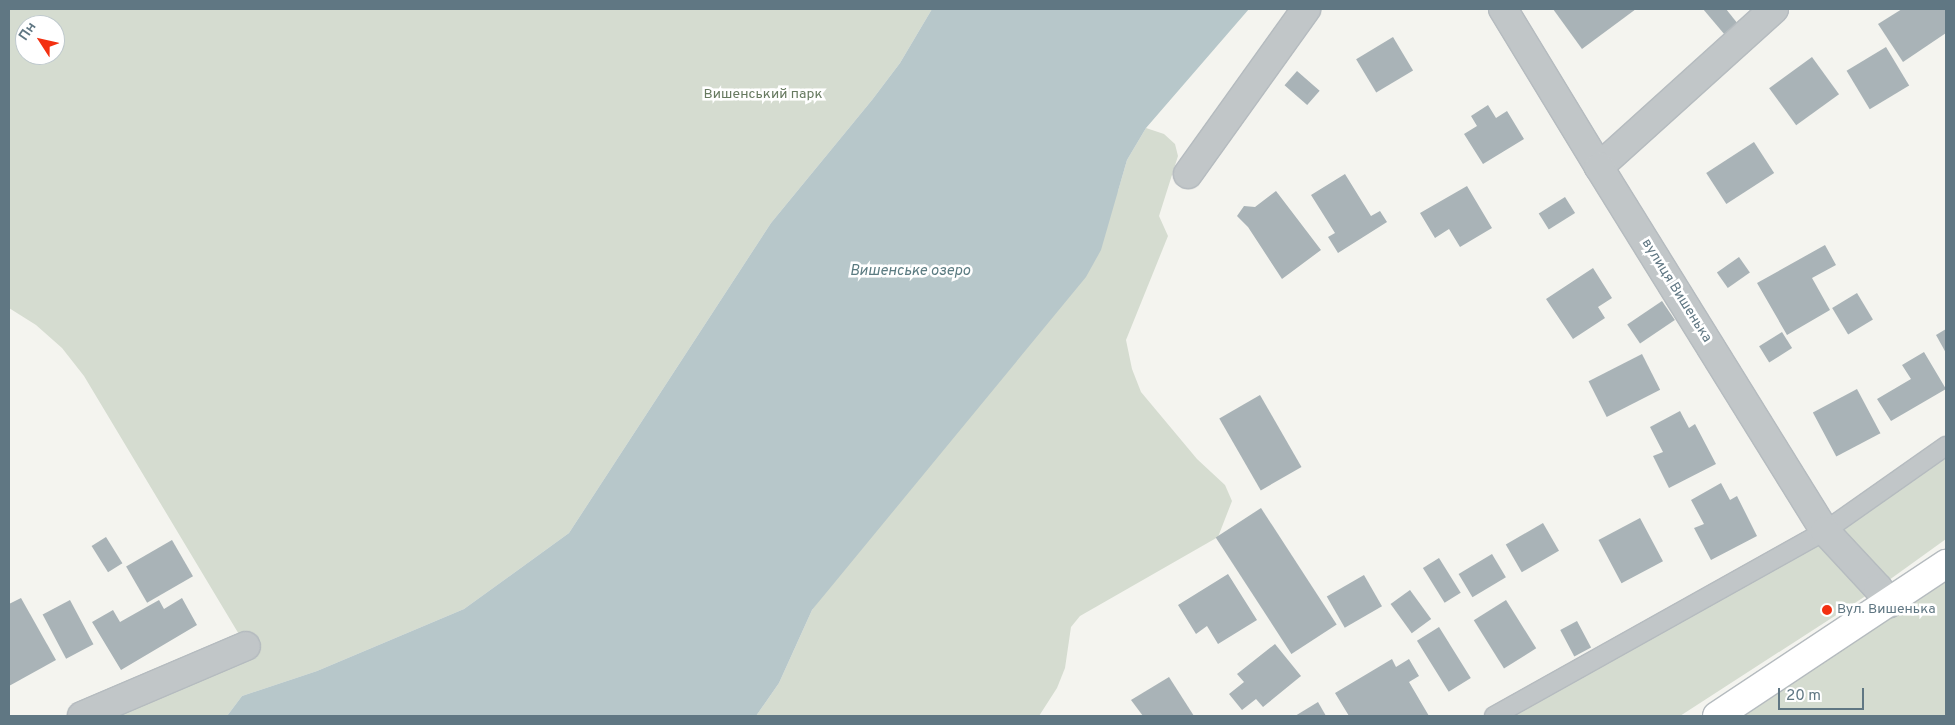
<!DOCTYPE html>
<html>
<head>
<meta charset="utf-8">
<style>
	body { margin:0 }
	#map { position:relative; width:1955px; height:725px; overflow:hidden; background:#f4f4ef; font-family:Overpass,sans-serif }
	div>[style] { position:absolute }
	.green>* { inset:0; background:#d5dcd0 }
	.water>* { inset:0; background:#b7c7ca }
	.building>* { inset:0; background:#a9b3b7; transform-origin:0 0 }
	.roads { filter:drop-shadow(1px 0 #b5bbbf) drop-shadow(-1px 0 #b5bbbf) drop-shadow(0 1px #b5bbbf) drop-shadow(0 -1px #b5bbbf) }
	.service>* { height:18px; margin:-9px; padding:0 9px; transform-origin:9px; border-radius:9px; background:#c1c6c8 }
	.minor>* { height:28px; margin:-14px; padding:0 14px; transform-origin:14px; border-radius:14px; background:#c1c6c8 }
	.secondary>* { height:28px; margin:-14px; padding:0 14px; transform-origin:14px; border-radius:14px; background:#fff }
	.dots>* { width:14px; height:14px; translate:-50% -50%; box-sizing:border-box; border:2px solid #fff; border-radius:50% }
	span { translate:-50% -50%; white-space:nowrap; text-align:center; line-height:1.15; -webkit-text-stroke:5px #fff; paint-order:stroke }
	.park-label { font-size:14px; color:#677a60 }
	.street-label { font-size:14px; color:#607783 }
	.poi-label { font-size:14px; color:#607783 }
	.left { translate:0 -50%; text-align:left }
	.water-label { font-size:15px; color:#5b7b81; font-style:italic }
	.frame { position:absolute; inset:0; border:10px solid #607783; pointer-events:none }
	.north { position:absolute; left:15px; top:15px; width:50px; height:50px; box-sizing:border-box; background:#fff; border:1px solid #bfc9cd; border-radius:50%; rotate:305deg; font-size:14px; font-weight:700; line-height:20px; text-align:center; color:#607783 }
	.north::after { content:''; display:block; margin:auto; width:18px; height:22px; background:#f33011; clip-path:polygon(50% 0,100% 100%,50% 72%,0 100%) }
	.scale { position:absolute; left:1778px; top:688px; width:86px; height:22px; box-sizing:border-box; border:2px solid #607783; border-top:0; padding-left:6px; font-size:15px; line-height:18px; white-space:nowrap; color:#607783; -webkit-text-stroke:4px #fff; paint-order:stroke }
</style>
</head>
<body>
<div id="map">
	<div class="green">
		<i style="clip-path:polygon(evenodd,9px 9px,932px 9px,900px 63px,872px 100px,771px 223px,569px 533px,464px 609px,317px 671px,242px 696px,227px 716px,82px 716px,246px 646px,84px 376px,62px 348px,36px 325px,9px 308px,9px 9px,25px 25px,55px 25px,55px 55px,25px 55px,25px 25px)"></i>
		<i style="clip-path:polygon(1146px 128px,1164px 134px,1175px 144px,1178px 156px,1159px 216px,1168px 236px,1126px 340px,1132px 369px,1141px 392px,1197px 459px,1225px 485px,1232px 501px,1218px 537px,1080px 616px,1071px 627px,1065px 668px,1057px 688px,1039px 716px,756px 716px,779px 683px,812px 610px,1118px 191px,1127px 160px)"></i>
		<i style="clip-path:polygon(1946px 446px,1946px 539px,1878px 588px,1680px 716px,1495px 716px,1825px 531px)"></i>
		<i style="clip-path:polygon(1946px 564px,1946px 716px,1717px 716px)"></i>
	</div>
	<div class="water">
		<i style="clip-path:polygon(932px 9px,1249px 9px,1146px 128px,1127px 160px,1101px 250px,1086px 277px,812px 610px,779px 683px,756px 716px,227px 716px,242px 696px,317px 671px,464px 609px,569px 533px,771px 223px,872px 100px,900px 63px)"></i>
	</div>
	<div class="building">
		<i style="clip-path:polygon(1553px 9px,1636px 9px,1582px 49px)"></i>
		<i style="clip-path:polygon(1703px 9px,1726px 9px,1738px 24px,1725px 35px)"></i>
		<i style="clip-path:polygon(1902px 9px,1946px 9px,1946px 33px,1903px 62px,1878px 24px)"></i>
		<i style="left:1393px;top:37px;width:39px;height:43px;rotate:59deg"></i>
		<i style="left:1886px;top:47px;width:45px;height:46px;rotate:59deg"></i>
		<i style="left:1812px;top:57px;width:46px;height:53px;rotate:54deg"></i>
		<i style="left:1297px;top:71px;width:30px;height:19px;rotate:41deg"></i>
		<i style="clip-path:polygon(1488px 105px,1496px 118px,1507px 111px,1524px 139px,1483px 164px,1464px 134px,1477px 126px,1471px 116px)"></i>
		<i style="left:1754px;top:142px;width:37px;height:57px;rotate:57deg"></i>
		<i style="clip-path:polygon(1345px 174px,1371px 216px,1380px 211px,1387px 222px,1338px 253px,1328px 237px,1335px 233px,1311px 195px)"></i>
		<i style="clip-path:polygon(1467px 186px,1492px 228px,1460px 247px,1449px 229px,1435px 238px,1420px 213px)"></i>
		<i style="clip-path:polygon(1276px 191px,1321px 250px,1282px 279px,1248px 227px,1237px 216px,1244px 206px,1255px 207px)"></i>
		<i style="left:1565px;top:197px;width:19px;height:31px;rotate:58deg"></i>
		<i style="clip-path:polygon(1825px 245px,1836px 265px,1812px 278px,1830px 310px,1787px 335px,1757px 283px)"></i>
		<i style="left:1739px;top:257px;width:19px;height:27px;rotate:55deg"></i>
		<i style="clip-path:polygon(1593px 268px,1612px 298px,1598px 307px,1605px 318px,1573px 339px,1546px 299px)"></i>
		<i style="left:1857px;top:293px;width:31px;height:29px;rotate:59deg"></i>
		<i style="left:1662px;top:301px;width:23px;height:42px;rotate:56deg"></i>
		<i style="clip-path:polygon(1946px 329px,1946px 353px,1936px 335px)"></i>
		<i style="left:1782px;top:332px;width:19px;height:27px;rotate:58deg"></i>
		<i style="clip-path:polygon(1924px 352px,1946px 389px,1891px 421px,1877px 399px,1911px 379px,1902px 365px)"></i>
		<i style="left:1642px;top:354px;width:40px;height:60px;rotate:63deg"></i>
		<i style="left:1857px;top:389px;width:50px;height:50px;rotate:62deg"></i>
		<i style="left:1260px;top:395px;width:83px;height:47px;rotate:60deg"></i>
		<i style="clip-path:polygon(1680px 411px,1689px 428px,1695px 424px,1716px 464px,1669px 488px,1653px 456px,1663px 452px,1650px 427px)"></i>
		<i style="clip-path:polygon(1721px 483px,1730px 500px,1737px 496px,1757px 536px,1711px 560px,1694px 528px,1704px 524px,1691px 500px)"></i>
		<i style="left:1261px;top:508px;width:139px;height:54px;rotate:57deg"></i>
		<i style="left:1640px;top:518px;width:49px;height:47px;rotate:62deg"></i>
		<i style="left:1543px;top:523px;width:32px;height:43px;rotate:60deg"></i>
		<i style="left:106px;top:537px;width:31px;height:17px;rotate:58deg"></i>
		<i style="left:172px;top:540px;width:42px;height:53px;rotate:60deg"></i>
		<i style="left:1492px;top:554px;width:27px;height:39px;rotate:59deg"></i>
		<i style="left:1439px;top:558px;width:41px;height:19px;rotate:58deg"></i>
		<i style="clip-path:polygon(1228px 574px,1257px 620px,1218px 644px,1207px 626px,1196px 634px,1178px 605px)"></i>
		<i style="left:1364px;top:575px;width:36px;height:43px;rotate:60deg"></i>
		<i style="left:1410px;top:590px;width:36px;height:24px;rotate:54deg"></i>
		<i style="clip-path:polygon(21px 598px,56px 660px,9px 686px,9px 604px)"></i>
		<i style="clip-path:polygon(182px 598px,197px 625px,121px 670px,92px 622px,113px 610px,120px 622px,159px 600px,164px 609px)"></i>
		<i style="left:70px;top:600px;width:50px;height:31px;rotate:62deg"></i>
		<i style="left:1506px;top:600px;width:57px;height:38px;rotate:58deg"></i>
		<i style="left:1577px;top:621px;width:30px;height:19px;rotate:62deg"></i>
		<i style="left:1439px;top:627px;width:60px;height:26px;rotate:58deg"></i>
		<i style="clip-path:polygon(1275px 644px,1301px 676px,1263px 707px,1256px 699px,1242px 710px,1229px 694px,1244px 682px,1237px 674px)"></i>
		<i style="clip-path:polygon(1392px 659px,1396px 667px,1409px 659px,1419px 676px,1409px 682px,1429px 716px,1349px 716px,1335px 693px)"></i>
		<i style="clip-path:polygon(1169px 677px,1194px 716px,1143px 716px,1131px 700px)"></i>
		<i style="clip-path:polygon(1318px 702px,1326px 716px,1295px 716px)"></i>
	</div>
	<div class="roads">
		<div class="service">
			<i style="left:1494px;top:716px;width:379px;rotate:-29.2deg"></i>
			<i style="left:1825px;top:531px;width:148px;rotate:-35.1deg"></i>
		</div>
		<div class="minor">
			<i style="left:1503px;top:9px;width:185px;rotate:58.7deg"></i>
			<i style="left:1774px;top:9px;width:236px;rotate:137.9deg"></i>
			<i style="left:1599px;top:167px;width:428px;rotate:58.2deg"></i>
			<i style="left:1825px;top:531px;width:78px;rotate:47.1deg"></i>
			<i style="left:1878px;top:588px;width:19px;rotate:55deg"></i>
			<i style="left:1188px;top:174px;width:203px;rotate:-54.4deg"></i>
			<i style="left:82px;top:716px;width:178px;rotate:-23.1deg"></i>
		</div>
		<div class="secondary">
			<i style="left:1717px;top:716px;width:275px;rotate:-33.6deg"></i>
		</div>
	</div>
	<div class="dots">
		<i style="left:1827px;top:610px;background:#f33011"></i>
	</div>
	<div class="park-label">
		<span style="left:763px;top:95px">Вишенський парк</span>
	</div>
	<div class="street-label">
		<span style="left:1676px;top:291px;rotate:58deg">вулиця Вишенька</span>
	</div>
	<div class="poi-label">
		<span class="left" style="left:1837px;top:610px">Вул. Вишенька</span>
	</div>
	<div class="water-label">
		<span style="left:910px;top:272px">Вишенське озеро</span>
	</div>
	<div class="frame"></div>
	<div class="north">Пн</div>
	<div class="scale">20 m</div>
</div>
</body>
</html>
